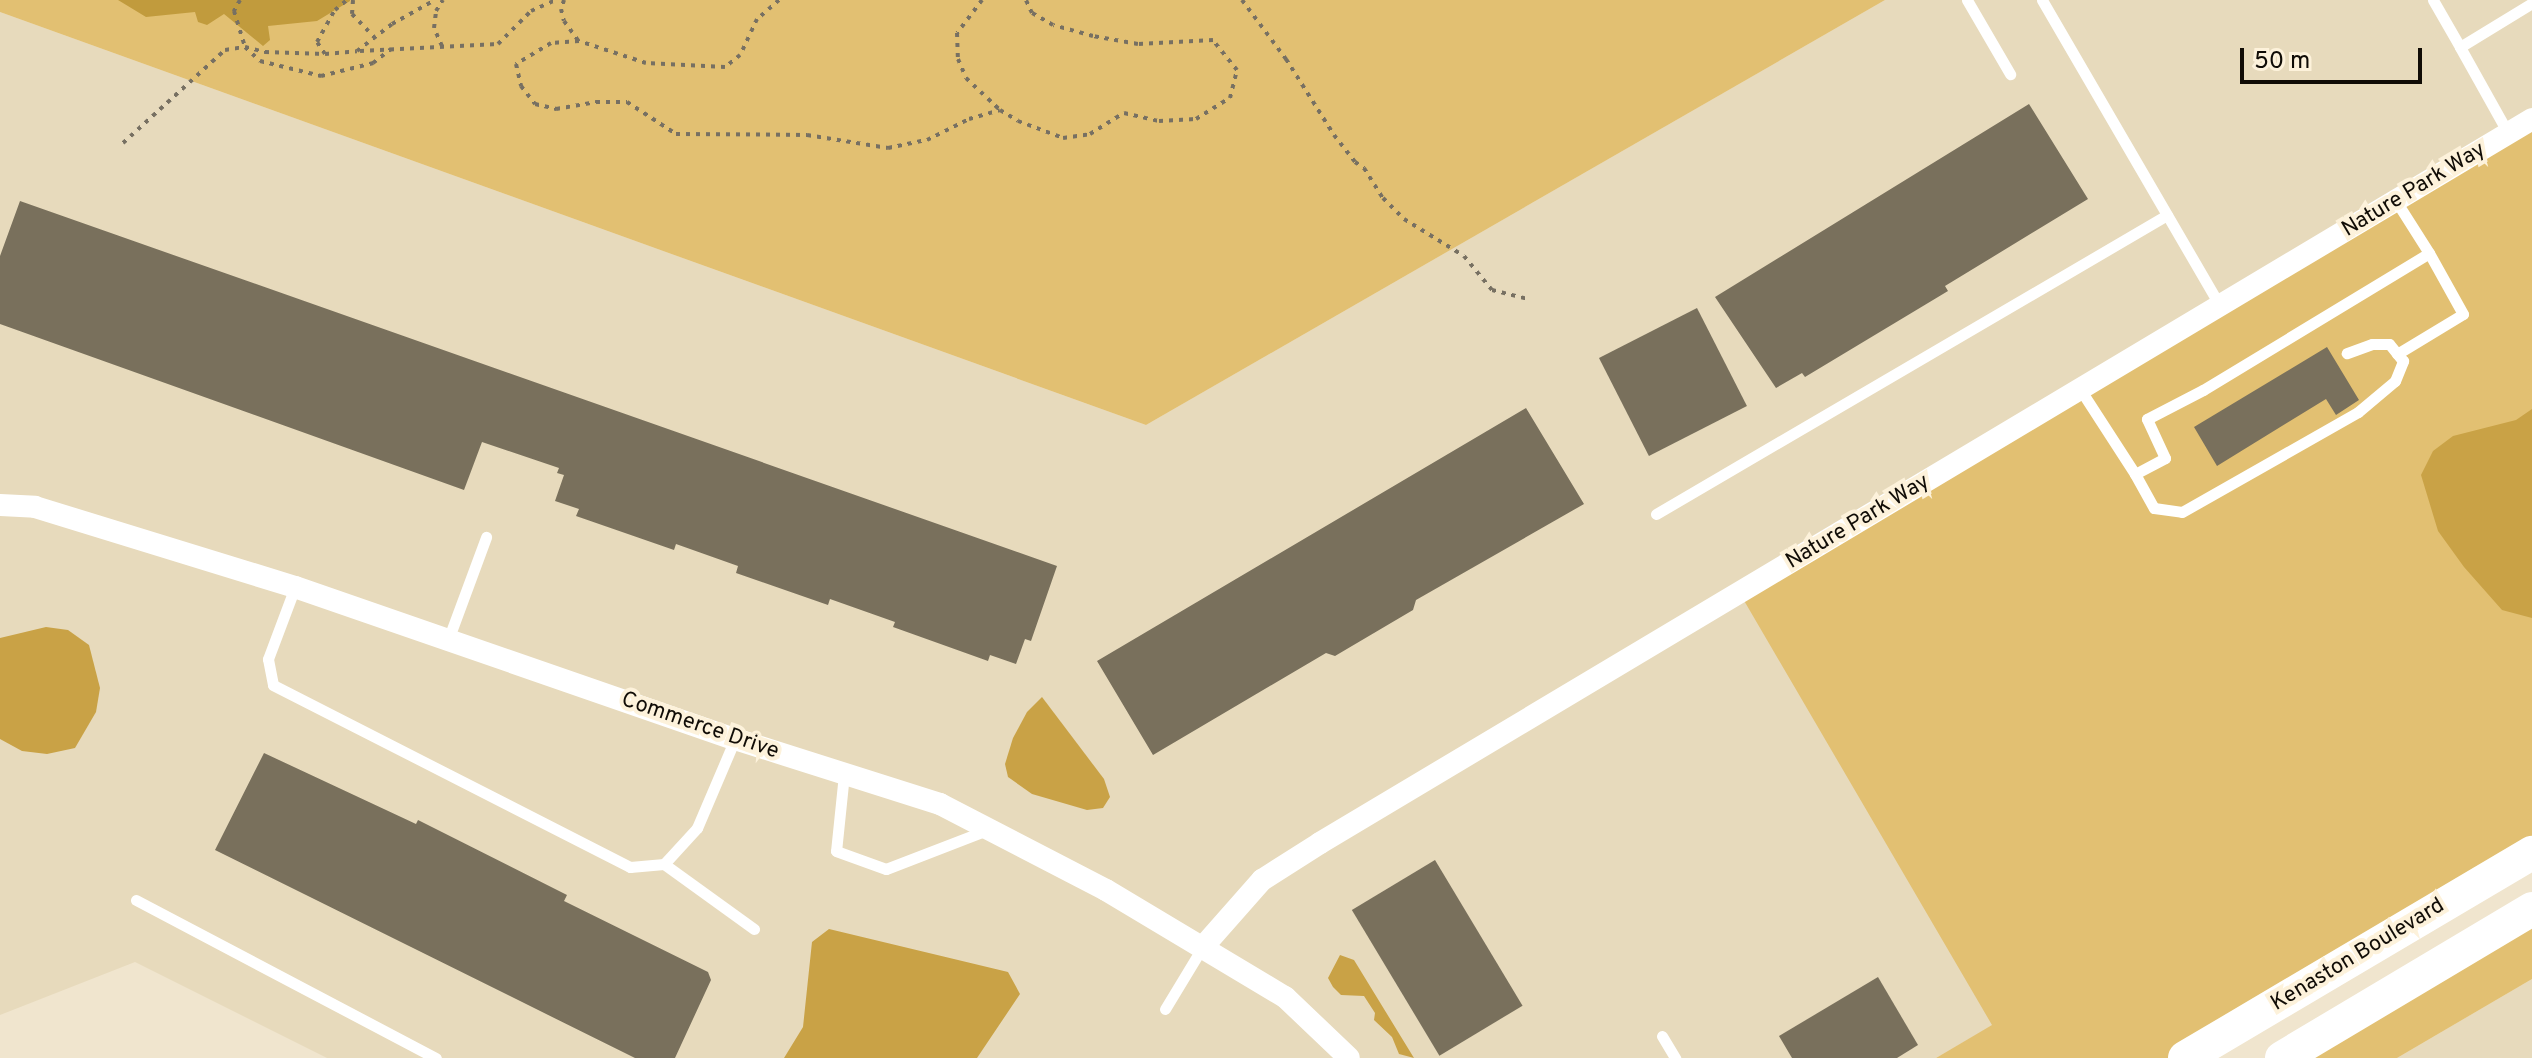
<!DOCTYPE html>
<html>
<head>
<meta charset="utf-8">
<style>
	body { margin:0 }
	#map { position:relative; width:2532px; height:1058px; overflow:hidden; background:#f0e5ce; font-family:Overpass,sans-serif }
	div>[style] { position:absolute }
	.built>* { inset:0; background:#e7dabc }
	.green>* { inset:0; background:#e2c072 }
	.forest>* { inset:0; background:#c19b3d }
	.water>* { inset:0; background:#c9a246 }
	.building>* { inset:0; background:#79705c; transform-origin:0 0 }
	.path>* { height:4px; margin-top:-2px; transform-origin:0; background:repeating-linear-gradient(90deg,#777062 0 4px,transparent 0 10px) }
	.service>* { height:11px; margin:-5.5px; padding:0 5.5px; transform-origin:5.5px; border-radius:5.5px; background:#fff }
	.minor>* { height:22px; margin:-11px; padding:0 11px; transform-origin:11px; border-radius:11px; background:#fff }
	.primary>* { height:34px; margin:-17px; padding:0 17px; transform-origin:17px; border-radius:17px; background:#fff }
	span { translate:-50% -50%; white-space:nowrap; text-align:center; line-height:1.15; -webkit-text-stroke:8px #fdf2db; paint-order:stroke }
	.street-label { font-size:22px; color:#100c06 }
	.scale { position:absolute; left:2240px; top:48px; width:182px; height:36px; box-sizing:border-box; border:4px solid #100c06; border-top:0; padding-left:10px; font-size:24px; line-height:28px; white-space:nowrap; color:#100c06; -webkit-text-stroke:6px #fdf2db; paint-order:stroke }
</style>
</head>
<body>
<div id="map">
	<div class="built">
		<i style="clip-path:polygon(1885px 0,2532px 0,2532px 119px,1740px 592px,1993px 1025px,1936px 1058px,327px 1058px,135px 962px,0 1015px,0 12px,1146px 425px)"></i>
		<i style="clip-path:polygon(2532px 979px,2532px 1058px,2397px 1058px)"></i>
	</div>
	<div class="green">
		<i style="clip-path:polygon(0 0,1885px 0,1146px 425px,0 12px)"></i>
		<i style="clip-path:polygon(2532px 119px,2532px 853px,2185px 1058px,1936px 1058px,1992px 1025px,1739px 592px)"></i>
		<i style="clip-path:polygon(2532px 917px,2532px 979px,2397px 1058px,2291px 1058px)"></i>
	</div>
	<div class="forest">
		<i style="clip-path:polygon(75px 0,350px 0,350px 1px,317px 21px,268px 26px,270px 40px,263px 46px,224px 14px,207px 25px,198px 22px,195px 12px,146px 17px,118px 0)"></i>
	</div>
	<div class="water">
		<i style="clip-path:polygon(2532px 409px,2532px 618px,2502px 610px,2464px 567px,2438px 531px,2421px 475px,2433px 451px,2453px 436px,2516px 420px)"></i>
		<i style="clip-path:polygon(46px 627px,68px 630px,89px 645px,100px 688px,96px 712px,75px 748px,47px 754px,22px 751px,0 739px,0 638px)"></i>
		<i style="clip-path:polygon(1042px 697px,1104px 779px,1110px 797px,1103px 808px,1087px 810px,1032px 794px,1008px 777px,1005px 764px,1013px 738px,1027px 712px)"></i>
		<i style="clip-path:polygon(829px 929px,1008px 972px,1020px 994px,977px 1058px,784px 1058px,803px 1027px,812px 942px)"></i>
		<i style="clip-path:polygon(1340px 955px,1354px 960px,1414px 1058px,1399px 1054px,1392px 1037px,1374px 1020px,1375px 1013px,1364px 996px,1341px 995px,1333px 987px,1328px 978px)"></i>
	</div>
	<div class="building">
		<i style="clip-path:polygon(2029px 104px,2088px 199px,1945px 286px,1948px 291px,1805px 377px,1802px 373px,1776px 388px,1715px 297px)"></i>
		<i style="clip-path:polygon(20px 201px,1057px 566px,1031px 641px,1025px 639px,1016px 664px,990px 655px,988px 661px,893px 627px,895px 622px,830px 599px,828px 605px,736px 573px,738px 566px,676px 544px,674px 550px,576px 516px,579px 509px,555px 501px,564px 475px,557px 473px,559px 468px,482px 442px,464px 490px,0 324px,0 256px)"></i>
		<i style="left:1697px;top:308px;width:110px;height:110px;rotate:63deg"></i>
		<i style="clip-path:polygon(2327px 347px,2359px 400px,2336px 415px,2326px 399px,2217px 466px,2194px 427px)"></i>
		<i style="clip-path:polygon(1526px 408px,1584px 504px,1416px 600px,1413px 610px,1335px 656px,1326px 653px,1153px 755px,1097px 661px)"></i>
		<i style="clip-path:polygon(264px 753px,416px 824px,418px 820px,567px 895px,564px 901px,708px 972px,711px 980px,675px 1058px,635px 1058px,215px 850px)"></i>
		<i style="left:1435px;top:860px;width:170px;height:97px;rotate:59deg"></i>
		<i style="clip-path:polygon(1878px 977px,1918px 1045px,1897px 1058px,1792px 1058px,1779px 1036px)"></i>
	</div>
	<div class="path">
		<i style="left:240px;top:0;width:13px;rotate:119deg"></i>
		<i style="left:234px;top:11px;width:38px;rotate:73deg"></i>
		<i style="left:245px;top:47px;width:21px;rotate:14deg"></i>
		<i style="left:265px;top:52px;width:60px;rotate:1.9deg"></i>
		<i style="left:325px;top:54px;width:32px;rotate:-5deg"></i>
		<i style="left:357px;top:51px;width:44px;rotate:-37.6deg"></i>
		<i style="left:392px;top:24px;width:49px;rotate:-29.2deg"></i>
		<i style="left:353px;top:0;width:14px;rotate:94deg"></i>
		<i style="left:352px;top:14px;width:32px;rotate:46deg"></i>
		<i style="left:564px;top:0;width:9px;rotate:108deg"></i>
		<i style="left:561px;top:9px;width:12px;rotate:76deg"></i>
		<i style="left:564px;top:21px;width:24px;rotate:54deg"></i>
		<i style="left:779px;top:0;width:29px;rotate:139deg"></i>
		<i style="left:757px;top:19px;width:40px;rotate:115deg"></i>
		<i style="left:740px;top:55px;width:19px;rotate:141deg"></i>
		<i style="left:725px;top:67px;width:79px;rotate:-177.1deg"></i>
		<i style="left:646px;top:63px;width:71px;rotate:-161.8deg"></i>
		<i style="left:579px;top:41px;width:28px;rotate:176deg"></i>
		<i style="left:551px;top:43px;width:41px;rotate:149deg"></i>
		<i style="left:516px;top:64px;width:23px;rotate:77deg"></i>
		<i style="left:521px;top:86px;width:23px;rotate:52deg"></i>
		<i style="left:535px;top:104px;width:22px;rotate:13deg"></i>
		<i style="left:556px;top:109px;width:41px;rotate:-9.9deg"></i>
		<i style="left:596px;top:102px;width:31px"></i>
		<i style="left:627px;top:102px;width:59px;rotate:33.1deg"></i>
		<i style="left:676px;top:134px;width:131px;rotate:0.4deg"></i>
		<i style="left:807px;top:135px;width:82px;rotate:9.1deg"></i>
		<i style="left:888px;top:148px;width:40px;rotate:-12deg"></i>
		<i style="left:927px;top:140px;width:47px;rotate:-26.6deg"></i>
		<i style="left:969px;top:119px;width:32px;rotate:-16deg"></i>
		<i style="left:982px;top:0;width:41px;rotate:127.1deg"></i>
		<i style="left:957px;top:33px;width:26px;rotate:88deg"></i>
		<i style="left:958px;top:59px;width:21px;rotate:67deg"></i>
		<i style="left:966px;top:78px;width:47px;rotate:43.3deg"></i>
		<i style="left:1000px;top:110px;width:21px;rotate:31deg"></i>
		<i style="left:1018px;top:121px;width:48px;rotate:20.7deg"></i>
		<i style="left:1063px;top:138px;width:27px;rotate:-8deg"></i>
		<i style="left:1090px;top:134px;width:40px;rotate:-32deg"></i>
		<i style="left:1124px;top:113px;width:36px;rotate:13deg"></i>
		<i style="left:1159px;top:121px;width:37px;rotate:-3deg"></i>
		<i style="left:1196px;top:119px;width:40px;rotate:-32deg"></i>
		<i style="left:1230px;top:98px;width:29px;rotate:-76deg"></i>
		<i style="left:1237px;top:70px;width:38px;rotate:-129deg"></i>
		<i style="left:1213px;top:40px;width:75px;rotate:176.9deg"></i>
		<i style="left:1138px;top:44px;width:46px;rotate:-169.9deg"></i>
		<i style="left:1093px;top:36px;width:41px;rotate:-164.6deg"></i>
		<i style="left:1053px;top:25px;width:24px;rotate:-150deg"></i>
		<i style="left:1032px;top:13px;width:14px;rotate:-115deg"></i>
		<i style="left:1242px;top:0;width:74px;rotate:53.3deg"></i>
		<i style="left:1286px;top:59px;width:90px;rotate:57.7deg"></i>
		<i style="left:1334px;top:135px;width:34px;rotate:52deg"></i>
		<i style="left:1355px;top:162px;width:11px;rotate:34deg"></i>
		<i style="left:1364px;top:168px;width:36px;rotate:58deg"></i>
		<i style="left:1383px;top:198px;width:30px;rotate:45deg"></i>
		<i style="left:1404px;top:219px;width:70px;rotate:31.7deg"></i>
		<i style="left:1464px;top:256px;width:44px;rotate:50.5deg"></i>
		<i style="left:1492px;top:290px;width:36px;rotate:14deg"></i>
		<i style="left:442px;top:46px;width:20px;rotate:-114deg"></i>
		<i style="left:434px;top:28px;width:17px;rotate:-83deg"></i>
		<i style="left:436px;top:11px;width:13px;rotate:-58deg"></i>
		<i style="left:360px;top:51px;width:138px;rotate:-2.9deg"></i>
		<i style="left:498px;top:44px;width:47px;rotate:-45deg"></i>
		<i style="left:531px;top:11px;width:27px;rotate:-24deg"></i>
		<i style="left:325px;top:54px;width:14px;rotate:-124deg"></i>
		<i style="left:317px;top:42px;width:37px;rotate:-61deg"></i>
		<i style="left:335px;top:10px;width:16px;rotate:-40deg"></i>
		<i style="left:123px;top:143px;width:138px;rotate:-42.4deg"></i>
		<i style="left:225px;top:50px;width:20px;rotate:-9deg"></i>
		<i style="left:245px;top:47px;width:21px;rotate:43deg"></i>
		<i style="left:260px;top:61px;width:63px;rotate:13.8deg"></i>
		<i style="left:321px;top:76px;width:54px;rotate:-14deg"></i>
		<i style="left:373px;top:63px;width:23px;rotate:-38deg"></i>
	</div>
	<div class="service">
		<i style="left:1967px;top:0;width:86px;rotate:59.8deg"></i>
		<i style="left:2042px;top:0;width:354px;rotate:59.8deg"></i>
		<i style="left:2433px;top:0;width:54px;rotate:60.1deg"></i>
		<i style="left:2508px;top:133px;width:98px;rotate:-119.2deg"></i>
		<i style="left:2460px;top:47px;width:84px;rotate:-31.4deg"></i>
		<i style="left:2397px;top:354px;width:77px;rotate:-31.2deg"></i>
		<i style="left:2463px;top:314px;width:70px;rotate:-119.1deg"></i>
		<i style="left:2080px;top:389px;width:101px;rotate:57.1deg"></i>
		<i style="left:2135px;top:474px;width:34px;rotate:-28deg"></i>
		<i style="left:2165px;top:458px;width:43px;rotate:-114.8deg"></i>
		<i style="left:2147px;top:419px;width:63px;rotate:-27.4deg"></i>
		<i style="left:2203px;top:390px;width:264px;rotate:-31.2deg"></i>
		<i style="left:2429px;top:253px;width:62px;rotate:-122.4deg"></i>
		<i style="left:2135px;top:474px;width:39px;rotate:61deg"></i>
		<i style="left:2154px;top:508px;width:28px;rotate:8deg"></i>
		<i style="left:2182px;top:512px;width:202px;rotate:-29.6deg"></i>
		<i style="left:2358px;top:412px;width:48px;rotate:-40deg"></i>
		<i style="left:2395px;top:381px;width:22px;rotate:-68deg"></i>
		<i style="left:2403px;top:361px;width:22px;rotate:-129deg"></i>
		<i style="left:2389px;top:344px;width:17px;rotate:180deg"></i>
		<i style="left:2372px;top:344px;width:27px;rotate:160deg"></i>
		<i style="left:1656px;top:514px;width:592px;rotate:-30.33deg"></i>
		<i style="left:295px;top:587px;width:77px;rotate:110.6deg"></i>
		<i style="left:268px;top:659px;width:26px;rotate:79deg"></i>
		<i style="left:273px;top:685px;width:401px;rotate:27deg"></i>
		<i style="left:630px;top:867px;width:34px;rotate:-5deg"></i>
		<i style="left:664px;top:864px;width:49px;rotate:-47.5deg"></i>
		<i style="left:697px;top:828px;width:97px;rotate:-66.9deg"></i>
		<i style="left:448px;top:640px;width:110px;rotate:-69.7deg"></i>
		<i style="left:844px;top:774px;width:77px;rotate:95.9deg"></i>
		<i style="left:836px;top:851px;width:53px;rotate:19.8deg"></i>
		<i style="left:886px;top:869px;width:108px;rotate:-21.1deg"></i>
		<i style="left:664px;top:864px;width:111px;rotate:35.8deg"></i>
		<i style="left:136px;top:900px;width:339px;rotate:27.8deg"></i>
		<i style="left:1165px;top:1009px;width:71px;rotate:-58.8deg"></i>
		<i style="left:1662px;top:1036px;width:26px;rotate:59deg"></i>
	</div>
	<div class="minor">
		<i style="left:0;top:505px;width:35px;rotate:3deg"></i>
		<i style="left:35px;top:507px;width:272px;rotate:17.1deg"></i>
		<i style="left:295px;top:587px;width:466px;rotate:19.1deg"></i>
		<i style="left:735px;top:739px;width:215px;rotate:17.6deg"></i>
		<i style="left:940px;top:804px;width:187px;rotate:27.4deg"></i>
		<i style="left:1106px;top:890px;width:209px;rotate:30.9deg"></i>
		<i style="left:1285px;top:997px;width:88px;rotate:43.6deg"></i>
		<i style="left:1202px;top:948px;width:91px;rotate:-48.6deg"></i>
		<i style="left:1262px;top:880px;width:69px;rotate:-32.5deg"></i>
		<i style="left:1320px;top:843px;width:1412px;rotate:-30.85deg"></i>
	</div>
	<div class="primary">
		<i style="left:2185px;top:1058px;width:403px;rotate:-30.6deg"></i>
		<i style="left:2282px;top:1058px;width:291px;rotate:-30.8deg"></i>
	</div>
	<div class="street-label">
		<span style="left:2414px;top:190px;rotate:-31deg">Nature Park Way</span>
		<span style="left:1858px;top:522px;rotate:-31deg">Nature Park Way</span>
		<span style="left:700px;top:726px;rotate:19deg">Commerce Drive</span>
		<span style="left:2358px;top:955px;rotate:-31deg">Kenaston Boulevard</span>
	</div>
	<div class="scale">50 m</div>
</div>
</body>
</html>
